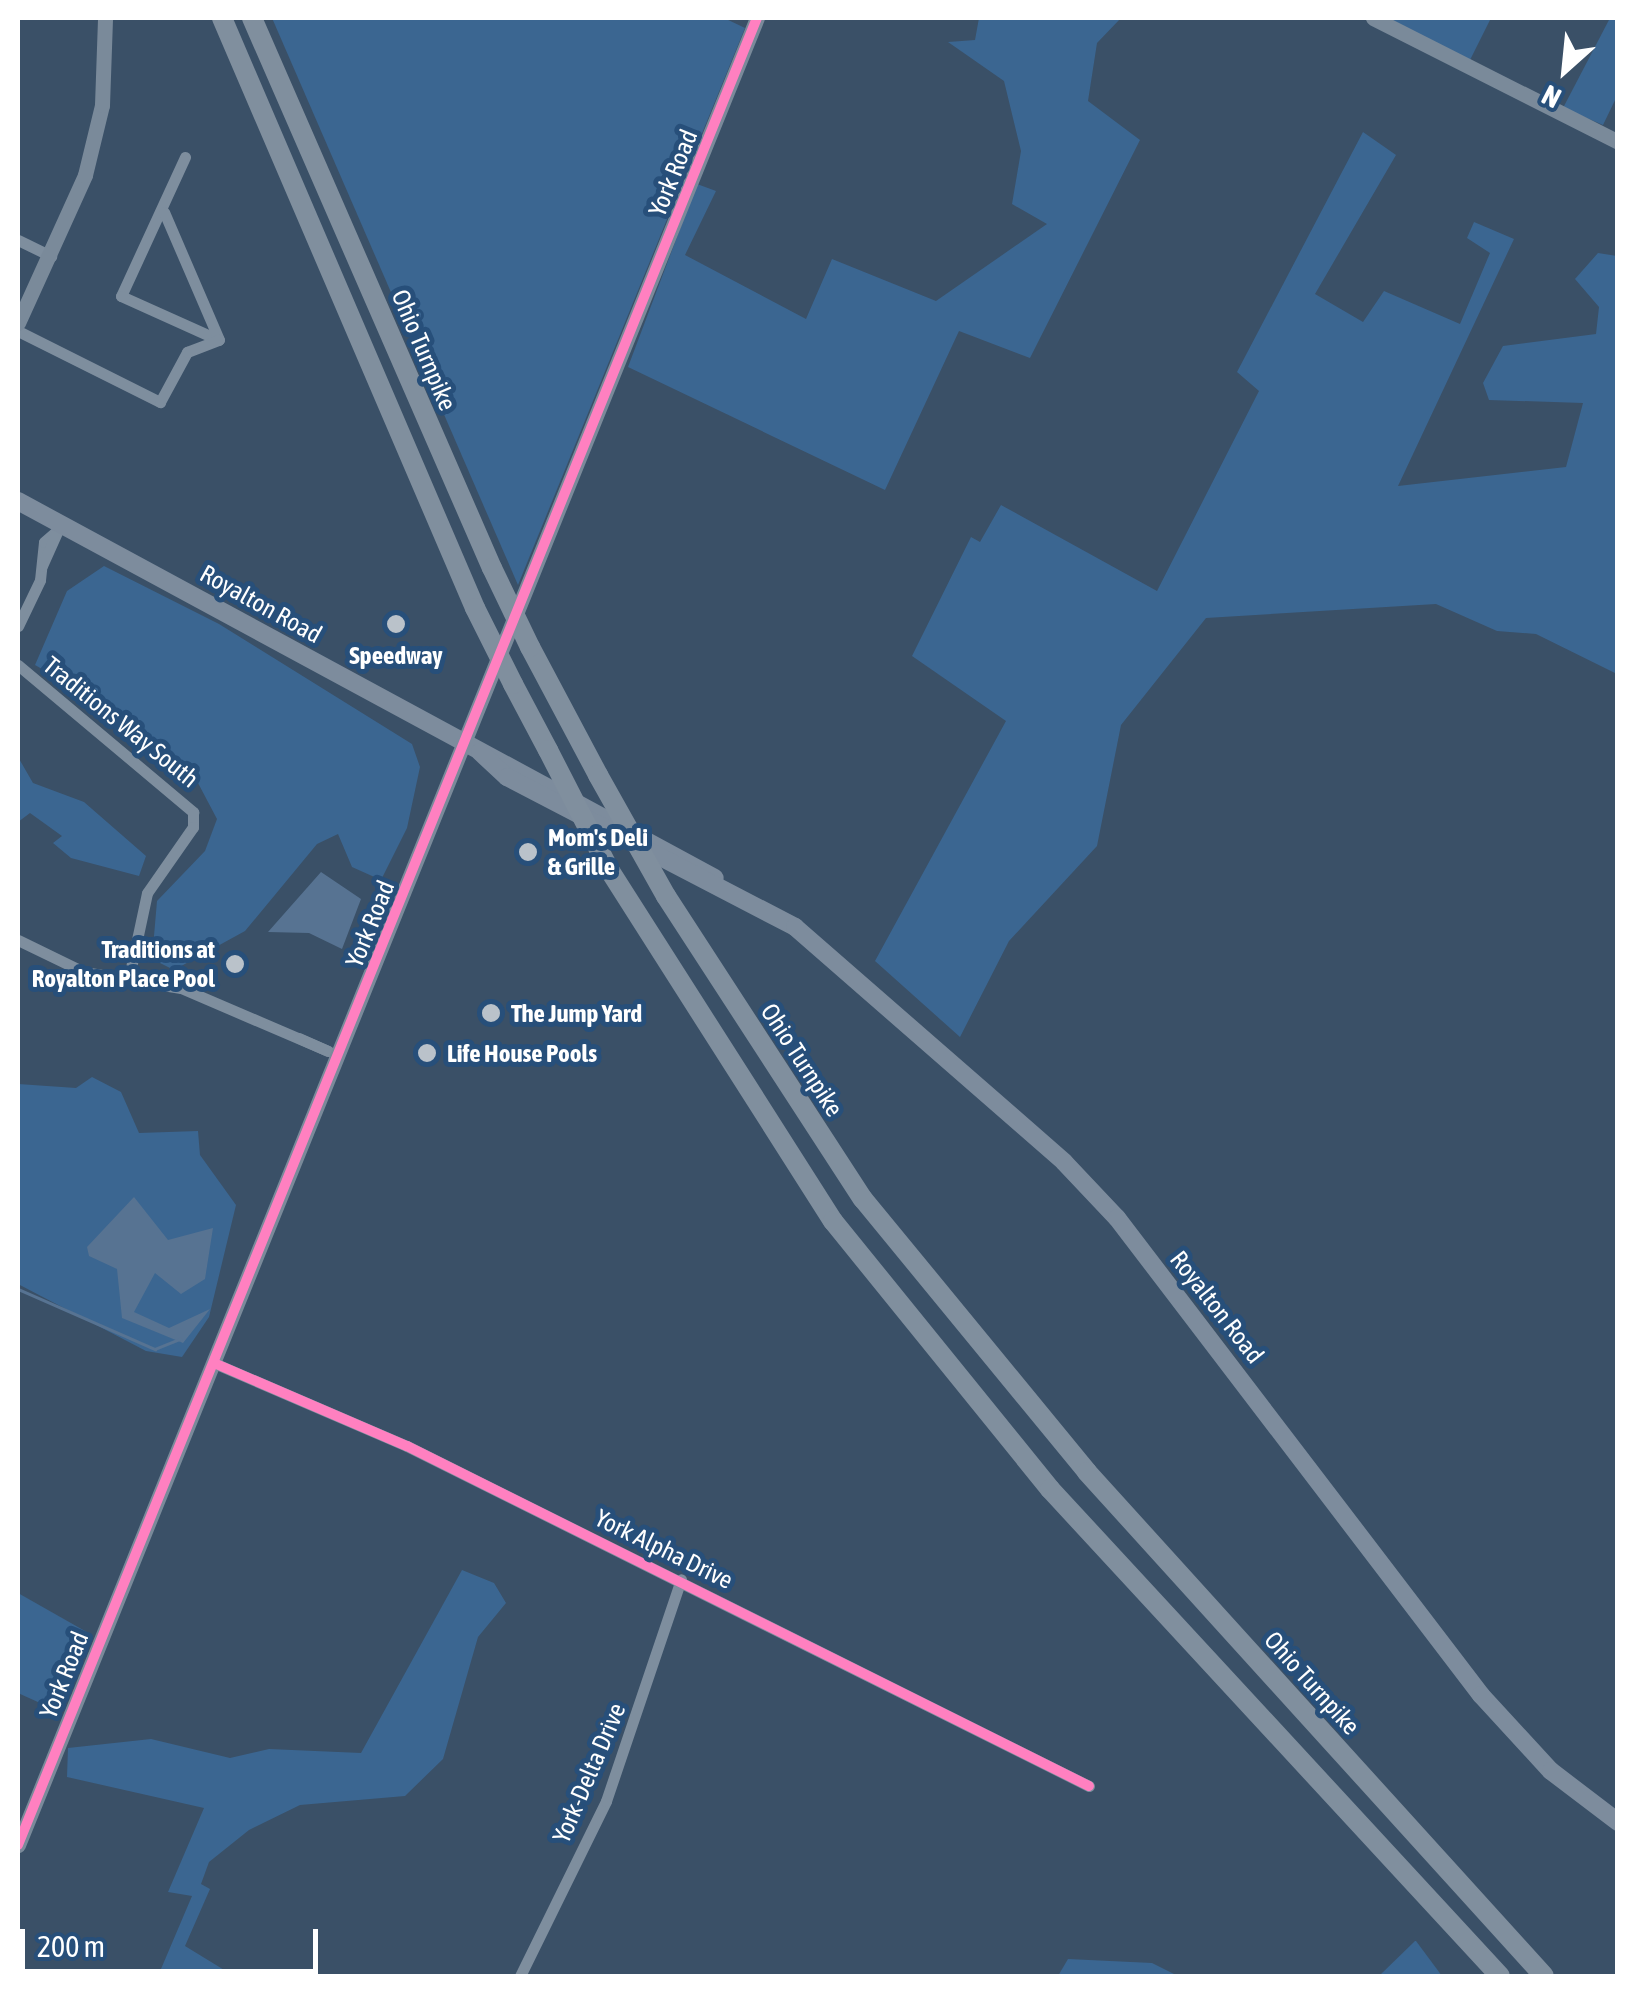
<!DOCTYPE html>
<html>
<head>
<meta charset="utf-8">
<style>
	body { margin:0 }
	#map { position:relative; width:1635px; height:1994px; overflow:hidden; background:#3a5067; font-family:"Asap Condensed",sans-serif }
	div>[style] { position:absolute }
	.green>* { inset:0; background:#3b6691 }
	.water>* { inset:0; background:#577392 }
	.stream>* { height:2.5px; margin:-1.25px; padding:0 1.25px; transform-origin:1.25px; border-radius:1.25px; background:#577392 }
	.street>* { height:11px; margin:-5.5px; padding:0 5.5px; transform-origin:5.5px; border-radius:5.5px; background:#7e8e9e }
	.secondary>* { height:15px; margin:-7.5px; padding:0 7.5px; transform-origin:7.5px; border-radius:7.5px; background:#7a8a9a }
	.primary>* { height:18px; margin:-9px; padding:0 9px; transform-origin:9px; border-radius:9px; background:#7d8c9d }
	.highway>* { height:20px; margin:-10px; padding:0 10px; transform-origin:10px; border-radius:10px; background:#808f9e }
	.highway-bridge>* { height:20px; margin:-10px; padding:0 10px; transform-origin:10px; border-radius:10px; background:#808f9e }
	.cycleway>* { height:10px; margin:-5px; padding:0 5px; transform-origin:5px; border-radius:5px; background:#ff80c0 }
	.dots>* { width:28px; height:28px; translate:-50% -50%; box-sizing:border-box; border:5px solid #274f7a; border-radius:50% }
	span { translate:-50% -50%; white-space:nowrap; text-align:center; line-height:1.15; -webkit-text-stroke:10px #274f7a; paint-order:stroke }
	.street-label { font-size:25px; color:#fff }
	.poi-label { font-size:25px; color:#fff; font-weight:700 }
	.left { translate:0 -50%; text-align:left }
	.right { translate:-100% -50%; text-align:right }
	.frame { position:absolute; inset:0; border:20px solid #fff; pointer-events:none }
	.north { position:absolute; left:1515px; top:20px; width:100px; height:100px; -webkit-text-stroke:8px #274f7a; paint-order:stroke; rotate:207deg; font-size:28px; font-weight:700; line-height:40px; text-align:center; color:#fff }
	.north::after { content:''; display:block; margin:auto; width:35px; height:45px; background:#fff; clip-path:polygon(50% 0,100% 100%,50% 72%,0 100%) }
	.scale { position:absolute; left:20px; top:1929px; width:298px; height:45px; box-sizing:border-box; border:5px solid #fff; border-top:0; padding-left:12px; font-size:30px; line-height:35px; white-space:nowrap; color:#fff; -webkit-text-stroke:8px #274f7a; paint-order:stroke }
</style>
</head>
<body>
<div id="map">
	<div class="green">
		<i style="clip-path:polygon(272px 18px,724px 18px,745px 28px,518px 585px)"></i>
		<i style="clip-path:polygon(979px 18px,1121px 18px,1097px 43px,1088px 101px,1140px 140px,1030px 358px,959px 331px,885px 490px,628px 367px,697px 184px,716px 191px,685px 255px,806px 319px,832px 259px,936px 301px,1047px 224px,1012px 204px,1021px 151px,1004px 81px,948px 42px,975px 40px)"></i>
		<i style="clip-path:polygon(1370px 18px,1491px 18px,1467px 66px)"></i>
		<i style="clip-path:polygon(1610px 18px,1617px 18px,1617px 96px,1603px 125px,1563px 108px)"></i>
		<i style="clip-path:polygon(1363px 132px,1396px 155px,1315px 294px,1363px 322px,1384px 291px,1460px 324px,1490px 253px,1467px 238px,1474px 222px,1514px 239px,1398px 486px,1566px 467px,1583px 403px,1489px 400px,1483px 383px,1503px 346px,1596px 334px,1599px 307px,1575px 279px,1598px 253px,1617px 256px,1617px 674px,1536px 634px,1497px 631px,1436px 604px,1206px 618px,1121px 725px,1097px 846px,1009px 941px,960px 1037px,875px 961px,1006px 721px,912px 656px,971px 537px,980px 542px,1001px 505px,1157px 591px,1259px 391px,1237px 372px)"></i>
		<i style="clip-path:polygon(104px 566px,219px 624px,412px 744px,420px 767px,407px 828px,381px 880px,352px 867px,338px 834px,317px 844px,245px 931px,174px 970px,152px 959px,157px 901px,205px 851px,217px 819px,198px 783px,112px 709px,35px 665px,67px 591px)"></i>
		<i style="clip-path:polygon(18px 757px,33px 783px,84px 802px,146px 856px,139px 876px,71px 858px,53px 843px,62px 836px,30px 813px,18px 822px)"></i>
		<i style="clip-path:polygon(92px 1077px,121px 1092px,139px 1133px,198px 1131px,200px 1155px,236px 1205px,209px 1317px,182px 1357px,146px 1351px,18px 1284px,18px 1084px,76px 1088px)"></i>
		<i style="clip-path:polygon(462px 1570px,494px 1583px,506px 1603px,478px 1637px,443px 1759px,405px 1796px,300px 1805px,249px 1830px,209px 1862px,201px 1884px,210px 1889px,185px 1946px,234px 1976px,158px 1976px,192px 1896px,168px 1892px,204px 1808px,67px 1777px,68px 1748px,151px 1739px,230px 1758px,269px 1749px,361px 1753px)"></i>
		<i style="clip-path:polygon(18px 1593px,92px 1635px,60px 1712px,18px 1693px)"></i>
		<i style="clip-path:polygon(1416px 1941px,1442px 1976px,1379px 1976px,1415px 1941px)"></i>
		<i style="clip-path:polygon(1068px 1959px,1152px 1963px,1178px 1976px,1058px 1976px)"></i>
	</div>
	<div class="water">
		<i style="clip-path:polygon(321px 872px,361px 899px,342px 949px,309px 933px,268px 932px)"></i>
		<i style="clip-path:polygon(134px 1197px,168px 1240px,213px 1228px,205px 1279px,181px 1294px,155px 1273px,134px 1312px,169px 1328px,210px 1309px,183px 1343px,122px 1318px,117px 1269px,89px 1256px,87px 1247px)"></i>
	</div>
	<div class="stream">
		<i style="left:18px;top:1289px;width:150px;rotate:23.7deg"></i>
		<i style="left:155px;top:1349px;width:27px;rotate:-22deg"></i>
	</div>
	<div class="street">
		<i style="left:185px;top:157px;width:153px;rotate:114.7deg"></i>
		<i style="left:121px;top:296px;width:107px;rotate:24.2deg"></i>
		<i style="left:164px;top:212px;width:139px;rotate:66.7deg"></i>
		<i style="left:18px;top:240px;width:37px;rotate:26deg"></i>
		<i style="left:18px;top:331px;width:159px;rotate:26.6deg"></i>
		<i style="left:160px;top:402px;width:57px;rotate:-61.6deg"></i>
		<i style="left:187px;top:352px;width:34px;rotate:-21deg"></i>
		<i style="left:18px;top:626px;width:51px;rotate:-64.4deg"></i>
		<i style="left:40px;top:580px;width:38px;rotate:-84deg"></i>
		<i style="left:44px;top:542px;width:18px;rotate:-41deg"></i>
		<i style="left:58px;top:530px;width:39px;rotate:114deg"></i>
		<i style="left:18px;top:665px;width:229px;rotate:40deg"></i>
		<i style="left:193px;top:812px;width:15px;rotate:90deg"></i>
		<i style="left:193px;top:827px;width:80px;rotate:124.9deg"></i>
		<i style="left:147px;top:893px;width:86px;rotate:102.1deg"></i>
		<i style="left:18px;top:940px;width:73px;rotate:25.9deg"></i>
		<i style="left:84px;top:972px;width:98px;rotate:9.4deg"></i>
		<i style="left:181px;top:988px;width:160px;rotate:23.2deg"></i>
		<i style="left:328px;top:1051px;width:32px;rotate:-156deg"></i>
		<i style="left:214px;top:1363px;width:210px;rotate:23.3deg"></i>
		<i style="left:407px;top:1446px;width:762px;rotate:26.5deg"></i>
		<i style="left:520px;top:1976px;width:195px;rotate:-63.8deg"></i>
		<i style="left:606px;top:1801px;width:234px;rotate:-71.3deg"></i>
	</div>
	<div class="secondary">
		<i style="left:1373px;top:18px;width:275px;rotate:26.8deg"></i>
		<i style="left:18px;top:323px;width:162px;rotate:-65.6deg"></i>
		<i style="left:85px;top:175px;width:72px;rotate:-76.3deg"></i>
		<i style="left:102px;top:105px;width:87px;rotate:-88deg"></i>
		<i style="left:18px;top:1845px;width:1971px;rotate:-67.98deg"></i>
	</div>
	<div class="primary">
		<i style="left:18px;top:501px;width:792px;rotate:28.41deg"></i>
		<i style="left:480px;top:752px;width:37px;rotate:43deg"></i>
		<i style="left:507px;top:777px;width:325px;rotate:27.5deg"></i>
		<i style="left:795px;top:927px;width:357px;rotate:41.1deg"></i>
		<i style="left:1064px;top:1162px;width:77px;rotate:46.6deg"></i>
		<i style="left:1117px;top:1218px;width:600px;rotate:52.65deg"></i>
		<i style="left:1481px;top:1695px;width:103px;rotate:47.4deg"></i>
		<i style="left:1551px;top:1771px;width:84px;rotate:37.3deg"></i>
	</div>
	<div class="highway">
		<i style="left:222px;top:18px;width:642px;rotate:66.79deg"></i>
		<i style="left:252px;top:18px;width:600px;rotate:66.43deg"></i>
		<i style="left:530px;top:647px;width:145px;rotate:62deg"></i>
		<i style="left:513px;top:684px;width:75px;rotate:62.1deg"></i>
		<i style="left:610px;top:871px;width:415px;rotate:57.5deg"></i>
		<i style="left:833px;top:1221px;width:345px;rotate:51deg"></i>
		<i style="left:1050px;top:1489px;width:663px;rotate:47.26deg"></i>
		<i style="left:666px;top:896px;width:361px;rotate:57deg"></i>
		<i style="left:863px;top:1199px;width:353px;rotate:50.6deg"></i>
		<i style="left:1087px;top:1472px;width:680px;rotate:47.8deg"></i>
	</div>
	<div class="highway-bridge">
		<i style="left:492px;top:568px;width:88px;rotate:64.3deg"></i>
		<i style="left:475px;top:608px;width:85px;rotate:63.4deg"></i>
		<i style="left:548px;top:750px;width:136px;rotate:62.9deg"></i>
		<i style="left:598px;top:775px;width:139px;rotate:60.7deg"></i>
	</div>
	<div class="cycleway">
		<i style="left:214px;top:1363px;width:210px;rotate:23.3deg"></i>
		<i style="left:407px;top:1446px;width:762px;rotate:26.5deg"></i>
		<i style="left:18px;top:1845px;width:1971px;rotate:-67.98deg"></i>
	</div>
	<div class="dots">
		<i style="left:396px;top:624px;background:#bac2ca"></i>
		<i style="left:528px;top:852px;background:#bac2ca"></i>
		<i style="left:235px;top:964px;background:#bac2ca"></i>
		<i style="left:491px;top:1013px;background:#bac2ca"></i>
		<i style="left:427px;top:1053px;background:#bac2ca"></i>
	</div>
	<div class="street-label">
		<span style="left:673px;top:173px;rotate:-68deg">York Road</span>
		<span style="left:424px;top:350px;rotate:67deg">Ohio Turnpike</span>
		<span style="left:261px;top:604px;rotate:29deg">Royalton Road</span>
		<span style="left:121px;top:722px;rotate:39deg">Traditions Way South</span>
		<span style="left:370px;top:924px;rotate:-68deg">York Road</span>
		<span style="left:802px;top:1060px;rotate:57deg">Ohio Turnpike</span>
		<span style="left:1217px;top:1307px;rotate:52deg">Royalton Road</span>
		<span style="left:664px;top:1549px;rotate:26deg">York Alpha Drive</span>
		<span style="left:64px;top:1675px;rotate:-68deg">York Road</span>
		<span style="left:1312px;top:1683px;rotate:48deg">Ohio Turnpike</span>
		<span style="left:589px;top:1773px;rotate:-67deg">York-Delta Drive</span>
	</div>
	<div class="poi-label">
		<span style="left:396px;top:655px">Speedway</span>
		<span class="left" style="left:548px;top:852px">Mom's Deli<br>&amp; Grille</span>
		<span class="right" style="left:215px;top:964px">Traditions at<br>Royalton Place Pool</span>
		<span class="left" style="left:511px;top:1013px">The Jump Yard</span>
		<span class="left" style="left:447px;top:1053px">Life House Pools</span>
	</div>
	<div class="frame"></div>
	<div class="north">N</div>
	<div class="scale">200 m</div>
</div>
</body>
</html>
